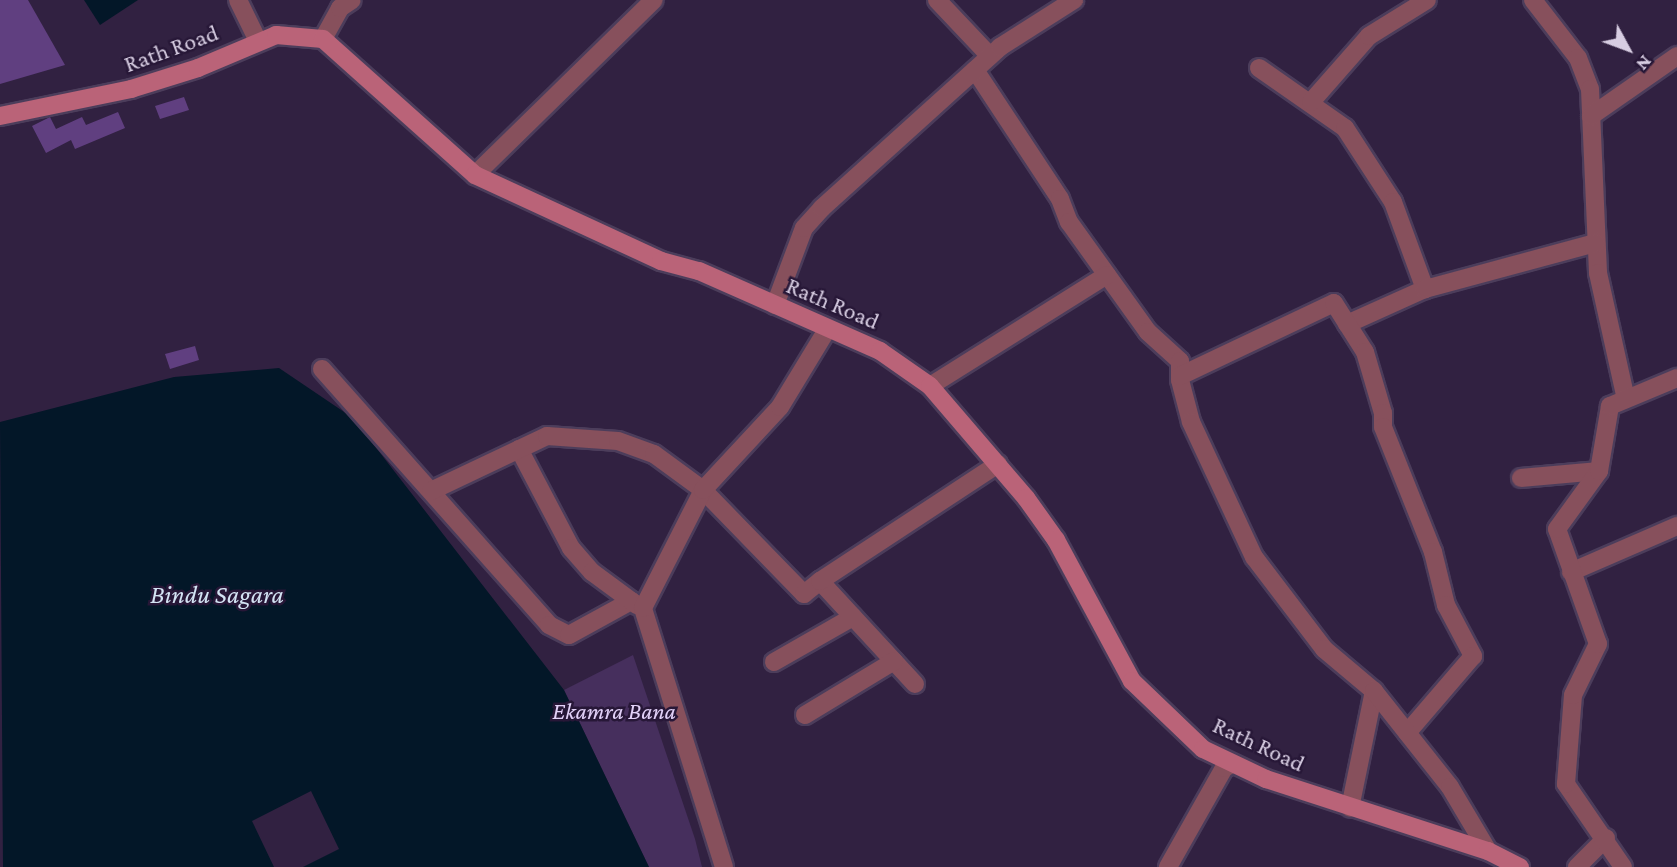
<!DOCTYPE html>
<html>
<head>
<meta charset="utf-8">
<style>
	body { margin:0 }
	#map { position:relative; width:1677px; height:867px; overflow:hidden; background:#312141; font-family:"Crimson Pro",serif }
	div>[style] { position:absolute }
	.green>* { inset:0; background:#462f5d }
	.water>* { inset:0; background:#031728 }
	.building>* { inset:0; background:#603f80 }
	.roads { filter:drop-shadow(2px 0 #4c3d5b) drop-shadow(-2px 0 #4c3d5b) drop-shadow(0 2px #4c3d5b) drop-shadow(0 -2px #4c3d5b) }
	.street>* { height:18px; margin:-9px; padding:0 9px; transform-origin:9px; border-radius:9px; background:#87505c }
	.secondary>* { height:18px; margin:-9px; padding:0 9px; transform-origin:9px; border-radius:9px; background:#ba6378 }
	span { translate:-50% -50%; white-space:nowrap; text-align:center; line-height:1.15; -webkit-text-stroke:5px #271737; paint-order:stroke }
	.street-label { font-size:24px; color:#d7cde2 }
	.park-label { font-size:24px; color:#e2d1f8; font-style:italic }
	.water-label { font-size:26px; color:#d3e3f3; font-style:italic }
	.north { position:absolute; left:1593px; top:14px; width:70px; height:70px; -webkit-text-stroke:5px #271737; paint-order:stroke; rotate:131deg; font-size:19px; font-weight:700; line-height:28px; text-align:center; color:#d7cde2 }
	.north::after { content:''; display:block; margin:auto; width:24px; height:32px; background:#d7cde2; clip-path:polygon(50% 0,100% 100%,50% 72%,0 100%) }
</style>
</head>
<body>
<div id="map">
	<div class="green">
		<div style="clip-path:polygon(633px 655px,695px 839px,702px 867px,649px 867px,564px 690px)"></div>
	</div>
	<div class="water">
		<div style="clip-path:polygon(84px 0,138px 0,100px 25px)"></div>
		<div style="clip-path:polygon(279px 368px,353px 418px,564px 690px,649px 867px,303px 867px,339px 849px,311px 791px,252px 821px,274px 867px,3px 867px,0 422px,174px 377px)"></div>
	</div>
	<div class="building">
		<div style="clip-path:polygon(0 0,28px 0,65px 65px,0 84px)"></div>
		<div style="clip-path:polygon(184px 97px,189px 110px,160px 119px,155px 106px)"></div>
		<div style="clip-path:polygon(118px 112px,125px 128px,75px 149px,71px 140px,46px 153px,32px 126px,50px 117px,56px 129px,82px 117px,86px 125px)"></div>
		<div style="clip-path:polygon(195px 346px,199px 360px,170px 369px,165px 354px)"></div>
	</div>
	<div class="roads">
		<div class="street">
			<div style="left:238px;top:0;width:46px;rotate:64deg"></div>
			<div style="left:937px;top:0;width:77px;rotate:46.6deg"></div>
			<div style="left:1533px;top:0;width:73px;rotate:52.2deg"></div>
			<div style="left:1578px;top:58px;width:33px;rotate:69deg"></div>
			<div style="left:1590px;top:89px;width:184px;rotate:87.5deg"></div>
			<div style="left:1598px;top:273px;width:129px;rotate:77.5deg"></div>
			<div style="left:323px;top:39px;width:35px;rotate:-61deg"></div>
			<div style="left:340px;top:8px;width:14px;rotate:-34deg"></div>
			<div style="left:1259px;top:68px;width:105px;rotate:34.9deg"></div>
			<div style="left:1345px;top:128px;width:88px;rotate:57deg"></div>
			<div style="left:1393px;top:202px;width:93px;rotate:69.8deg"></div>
			<div style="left:975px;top:70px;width:154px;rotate:56.6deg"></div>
			<div style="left:1060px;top:199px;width:25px;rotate:69deg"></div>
			<div style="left:1069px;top:222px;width:135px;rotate:54.3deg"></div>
			<div style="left:1148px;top:332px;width:43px;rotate:42.2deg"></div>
			<div style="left:1180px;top:361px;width:19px;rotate:90deg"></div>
			<div style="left:1180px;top:380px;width:43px;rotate:75.3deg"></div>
			<div style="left:1191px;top:422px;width:149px;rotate:65deg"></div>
			<div style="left:1254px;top:557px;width:116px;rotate:52.7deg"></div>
			<div style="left:1324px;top:649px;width:65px;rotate:40deg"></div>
			<div style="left:1374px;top:691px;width:119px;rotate:101.6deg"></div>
			<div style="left:1311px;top:102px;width:88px;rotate:-48.7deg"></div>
			<div style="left:1369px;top:36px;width:68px;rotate:-31.8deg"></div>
			<div style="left:1591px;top:116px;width:105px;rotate:-34.9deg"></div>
			<div style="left:475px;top:175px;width:250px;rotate:-44.4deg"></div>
			<div style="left:775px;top:305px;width:82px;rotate:-69.4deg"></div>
			<div style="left:804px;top:228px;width:27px;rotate:-48deg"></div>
			<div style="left:822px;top:208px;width:240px;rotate:-42.1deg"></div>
			<div style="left:1000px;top:47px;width:88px;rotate:-32.4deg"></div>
			<div style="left:1347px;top:324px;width:85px;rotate:-24.2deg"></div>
			<div style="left:1425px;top:289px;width:177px;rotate:-15.1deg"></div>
			<div style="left:322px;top:369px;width:342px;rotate:48.4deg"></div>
			<div style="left:549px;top:625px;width:22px;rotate:27deg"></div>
			<div style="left:569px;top:635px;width:71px;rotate:-28.7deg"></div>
			<div style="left:1180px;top:376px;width:170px;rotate:-25.4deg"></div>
			<div style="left:1334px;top:303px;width:58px;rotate:57.7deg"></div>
			<div style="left:1365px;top:352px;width:64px;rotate:73.6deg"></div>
			<div style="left:1383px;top:413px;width:14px;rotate:90deg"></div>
			<div style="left:1383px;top:427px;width:135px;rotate:68.2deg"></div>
			<div style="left:1433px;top:552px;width:55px;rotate:76.2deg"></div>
			<div style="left:1446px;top:605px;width:58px;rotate:62.1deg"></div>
			<div style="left:1473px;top:656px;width:101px;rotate:130.6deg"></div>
			<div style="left:930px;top:386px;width:209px;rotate:-32.1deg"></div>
			<div style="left:519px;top:449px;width:112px;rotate:62.3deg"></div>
			<div style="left:571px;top:548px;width:32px;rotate:49deg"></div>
			<div style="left:592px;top:572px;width:56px;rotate:36.3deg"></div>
			<div style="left:1521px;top:478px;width:78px;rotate:-5.1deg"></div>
			<div style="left:431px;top:491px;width:128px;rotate:-25.4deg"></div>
			<div style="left:547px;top:436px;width:71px;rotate:4deg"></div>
			<div style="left:618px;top:441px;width:38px;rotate:20deg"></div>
			<div style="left:654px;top:454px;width:61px;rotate:36.3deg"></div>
			<div style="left:703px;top:490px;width:145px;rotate:45.8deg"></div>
			<div style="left:804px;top:594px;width:21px;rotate:-39deg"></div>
			<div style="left:1571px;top:572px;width:116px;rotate:-23.5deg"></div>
			<div style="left:774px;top:662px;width:91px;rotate:-29.7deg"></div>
			<div style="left:915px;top:684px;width:140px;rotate:-132.7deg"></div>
			<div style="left:820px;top:581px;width:213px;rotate:-33.3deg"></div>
			<div style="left:1374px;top:691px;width:122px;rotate:51.6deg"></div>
			<div style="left:1450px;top:787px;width:74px;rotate:59.3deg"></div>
			<div style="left:805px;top:715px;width:104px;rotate:-31.2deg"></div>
			<div style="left:724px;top:867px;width:271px;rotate:-107.4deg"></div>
			<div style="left:643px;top:608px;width:132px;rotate:-63deg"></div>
			<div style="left:703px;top:490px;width:113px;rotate:-47.1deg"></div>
			<div style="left:780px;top:407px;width:92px;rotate:-58.7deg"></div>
			<div style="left:1168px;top:867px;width:114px;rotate:-60.5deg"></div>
			<div style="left:1224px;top:768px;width:9px;rotate:-27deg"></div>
			<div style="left:1577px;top:867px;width:41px;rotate:-45deg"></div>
			<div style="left:1623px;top:867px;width:101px;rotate:-124.5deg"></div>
			<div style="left:1566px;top:784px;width:89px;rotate:-85.5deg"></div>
			<div style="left:1573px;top:695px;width:57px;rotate:-63.9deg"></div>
			<div style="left:1598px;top:644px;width:122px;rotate:-109.6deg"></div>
			<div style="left:1557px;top:529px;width:72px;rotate:-54.1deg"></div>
			<div style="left:1599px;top:471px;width:66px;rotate:-80.4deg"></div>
			<div style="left:1610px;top:406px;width:73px;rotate:-22.7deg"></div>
		</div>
		<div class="secondary">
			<div style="left:0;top:116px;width:134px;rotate:-11.6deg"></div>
			<div style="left:131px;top:89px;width:70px;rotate:-17.4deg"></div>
			<div style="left:198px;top:68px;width:85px;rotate:-22.9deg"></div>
			<div style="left:276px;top:35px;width:47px;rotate:4.9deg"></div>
			<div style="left:323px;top:39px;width:204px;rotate:41.8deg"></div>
			<div style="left:475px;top:175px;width:205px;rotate:24.8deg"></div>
			<div style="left:661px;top:261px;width:39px;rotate:15deg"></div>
			<div style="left:699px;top:271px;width:198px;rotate:23.8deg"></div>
			<div style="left:880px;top:351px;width:61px;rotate:35deg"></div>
			<div style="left:930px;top:386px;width:148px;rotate:49.4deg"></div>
			<div style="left:1026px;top:498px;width:52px;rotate:54.5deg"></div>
			<div style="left:1056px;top:540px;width:160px;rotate:61.7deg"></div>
			<div style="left:1132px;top:681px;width:98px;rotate:43.8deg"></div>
			<div style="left:1203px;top:749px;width:70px;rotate:25.5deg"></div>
			<div style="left:1266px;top:779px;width:233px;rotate:18deg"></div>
			<div style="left:1488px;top:851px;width:36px;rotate:27deg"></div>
		</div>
	</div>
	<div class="street-label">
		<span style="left:171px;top:48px;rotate:-20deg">Rath Road</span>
		<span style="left:833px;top:303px;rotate:23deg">Rath Road</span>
		<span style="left:1259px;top:744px;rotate:25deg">Rath Road</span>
	</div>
	<div class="park-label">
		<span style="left:614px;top:711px">Ekamra Bana</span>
	</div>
	<div class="water-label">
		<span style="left:217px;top:595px">Bindu Sagara</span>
	</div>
	<div class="north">N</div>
</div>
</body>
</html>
